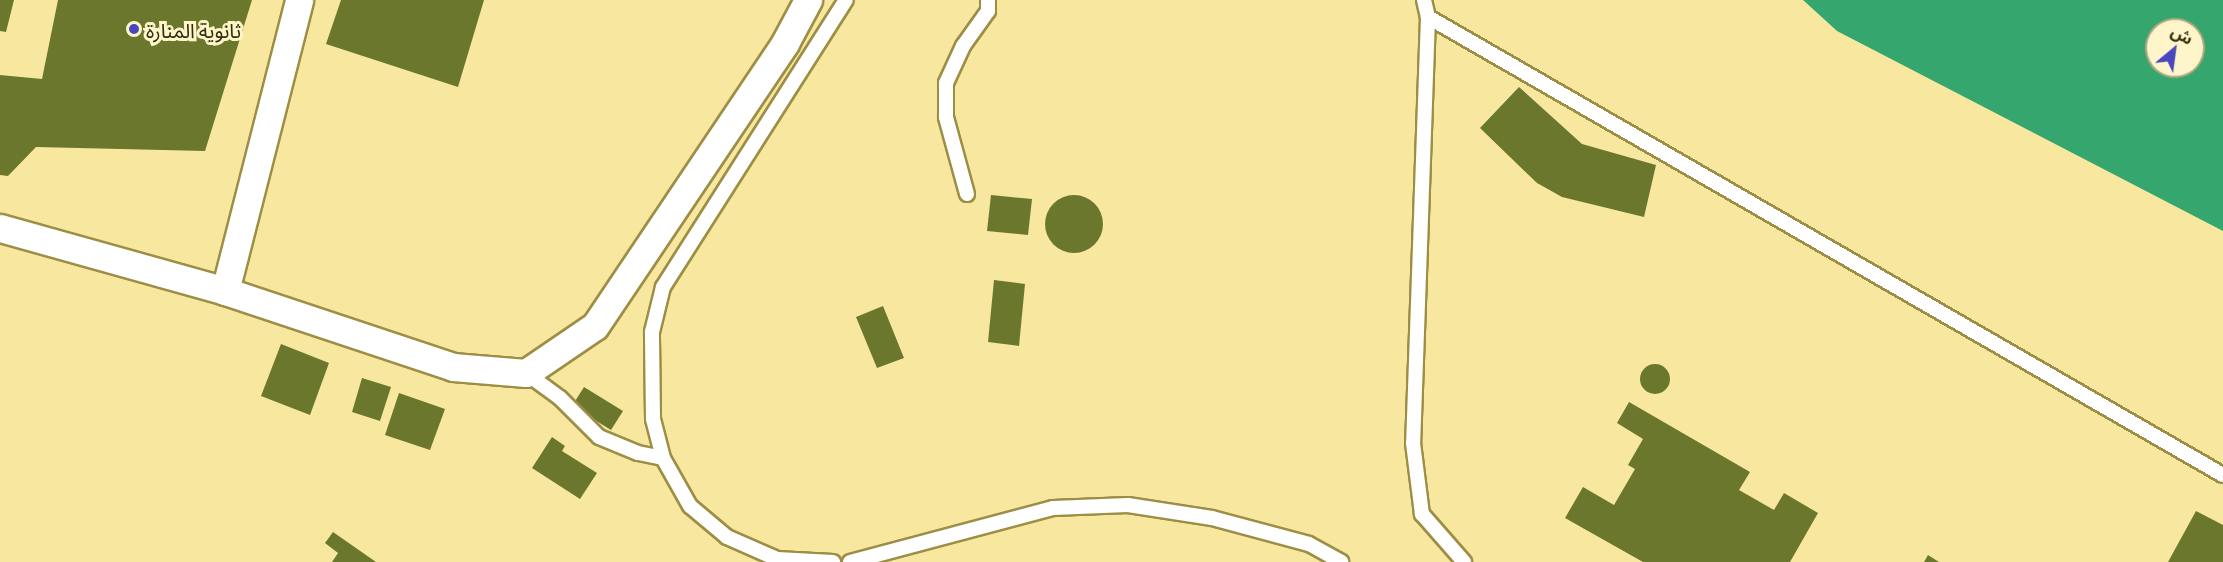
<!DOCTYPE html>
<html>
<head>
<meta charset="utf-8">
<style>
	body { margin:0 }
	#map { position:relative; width:2223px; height:562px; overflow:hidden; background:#f8e89f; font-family:Literata,"Noto Sans Arabic",serif }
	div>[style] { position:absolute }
	.water>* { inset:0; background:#34a66e }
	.building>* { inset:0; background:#6b772d }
	.round { border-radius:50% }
	.roads { filter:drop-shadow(2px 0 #9d8e46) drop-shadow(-2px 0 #9d8e46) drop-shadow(0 2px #9d8e46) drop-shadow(0 -2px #9d8e46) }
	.service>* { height:14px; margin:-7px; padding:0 7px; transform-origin:7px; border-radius:7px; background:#fff }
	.minor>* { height:27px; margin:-13.5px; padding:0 13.5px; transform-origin:13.5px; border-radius:13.5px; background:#fff }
	.dots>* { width:16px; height:16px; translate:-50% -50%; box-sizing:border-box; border:3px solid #fef6ca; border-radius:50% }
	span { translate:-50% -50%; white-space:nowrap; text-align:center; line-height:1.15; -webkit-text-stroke:6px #fef6ca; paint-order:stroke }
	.poi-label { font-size:20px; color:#332d0f }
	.left { translate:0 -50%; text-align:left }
	.north { position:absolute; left:2145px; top:18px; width:60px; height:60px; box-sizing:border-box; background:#fef6ca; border:2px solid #ada67f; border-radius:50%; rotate:29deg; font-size:16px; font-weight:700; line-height:24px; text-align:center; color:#332d0f }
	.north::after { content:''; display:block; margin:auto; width:21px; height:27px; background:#4947bd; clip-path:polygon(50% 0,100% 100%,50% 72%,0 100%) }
</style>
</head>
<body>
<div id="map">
	<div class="water">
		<div style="clip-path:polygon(evenodd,1803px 0,2223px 0,2223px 231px,1837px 31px,1803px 0,2157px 30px,2193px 30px,2193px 66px,2157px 66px,2157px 30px)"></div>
	</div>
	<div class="building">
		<div style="clip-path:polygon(0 0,14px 0,6px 32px,0 31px)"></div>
		<div style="clip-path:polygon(58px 0,252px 0,205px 151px,36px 147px,8px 176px,0 175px,0 75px,42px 79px)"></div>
		<div style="clip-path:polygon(341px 0,484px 0,458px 87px,326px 44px)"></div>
		<div style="clip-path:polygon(1519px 87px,1582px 144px,1656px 165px,1644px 217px,1562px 197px,1537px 183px,1480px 128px)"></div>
		<div class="round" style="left:1045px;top:195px;width:58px;height:58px"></div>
		<div style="clip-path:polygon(991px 195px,1032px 199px,1028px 235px,987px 231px)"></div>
		<div style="clip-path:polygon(994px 280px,1025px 284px,1019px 346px,988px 342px)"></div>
		<div style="clip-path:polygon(883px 306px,904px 358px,877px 368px,856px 317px)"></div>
		<div style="clip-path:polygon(281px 344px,329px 363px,310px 415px,261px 396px)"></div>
		<div class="round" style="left:1640px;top:364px;width:30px;height:30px"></div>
		<div style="clip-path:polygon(362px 378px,391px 387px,380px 421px,352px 412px)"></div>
		<div style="clip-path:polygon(584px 387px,623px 411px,611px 430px,572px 406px)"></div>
		<div style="clip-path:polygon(399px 393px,445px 409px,430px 450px,385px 435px)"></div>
		<div style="clip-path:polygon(1629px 402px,1750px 472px,1739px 490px,1774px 510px,1784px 493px,1818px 513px,1790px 562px,1643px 562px,1565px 518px,1583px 487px,1614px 505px,1635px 469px,1628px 465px,1643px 439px,1617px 423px)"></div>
		<div style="clip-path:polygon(552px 437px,565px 446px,562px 451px,597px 473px,580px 499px,532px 468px)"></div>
		<div style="clip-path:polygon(2196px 511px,2223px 525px,2223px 562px,2168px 562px)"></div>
		<div style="clip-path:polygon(333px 532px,376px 562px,332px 562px,338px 553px,325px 543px)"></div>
		<div style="clip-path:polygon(1928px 555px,1939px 562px,1924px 562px)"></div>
	</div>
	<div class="roads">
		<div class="service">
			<div style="left:1424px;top:0;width:17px;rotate:77deg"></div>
			<div style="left:1428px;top:17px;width:426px;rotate:92deg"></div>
			<div style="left:1413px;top:443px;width:72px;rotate:82.8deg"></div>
			<div style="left:1422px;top:514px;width:64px;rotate:48.8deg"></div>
			<div style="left:1428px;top:17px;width:917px;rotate:29.95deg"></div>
			<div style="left:967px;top:194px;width:80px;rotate:-105.3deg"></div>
			<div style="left:946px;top:117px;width:34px;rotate:-90deg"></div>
			<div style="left:946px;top:83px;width:41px;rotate:-65.3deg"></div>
			<div style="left:963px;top:46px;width:43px;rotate:-54.5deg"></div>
			<div style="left:988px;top:11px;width:11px;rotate:-90deg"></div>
			<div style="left:526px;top:373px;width:42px;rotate:36.3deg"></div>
			<div style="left:560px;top:398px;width:55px;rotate:45deg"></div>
			<div style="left:599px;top:437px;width:42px;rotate:22.3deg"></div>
			<div style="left:638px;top:453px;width:25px;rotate:11deg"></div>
			<div style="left:833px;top:562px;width:56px;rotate:-176.9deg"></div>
			<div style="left:777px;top:559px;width:55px;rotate:-156.3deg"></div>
			<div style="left:727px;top:537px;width:48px;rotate:-140deg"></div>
			<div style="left:690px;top:506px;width:55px;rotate:-119.4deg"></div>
			<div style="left:663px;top:458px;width:40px;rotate:-104.4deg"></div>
			<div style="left:653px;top:419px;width:87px;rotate:-90.7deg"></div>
			<div style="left:652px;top:332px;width:46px;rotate:-76.3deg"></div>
			<div style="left:663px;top:287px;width:340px;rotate:-57.5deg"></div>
			<div style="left:850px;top:562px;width:210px;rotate:-14.9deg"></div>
			<div style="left:1053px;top:508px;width:75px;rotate:-2.3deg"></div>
			<div style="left:1128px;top:505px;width:85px;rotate:8.8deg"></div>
			<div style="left:1212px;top:518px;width:100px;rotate:15deg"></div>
			<div style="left:1309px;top:544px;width:37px;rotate:29deg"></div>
		</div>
		<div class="minor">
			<div style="left:0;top:228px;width:234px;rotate:15.6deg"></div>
			<div style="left:225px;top:291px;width:240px;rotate:18.4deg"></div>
			<div style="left:453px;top:367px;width:73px;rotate:4.7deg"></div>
			<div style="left:526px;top:373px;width:83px;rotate:-34.3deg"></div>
			<div style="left:595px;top:326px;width:341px;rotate:-56.1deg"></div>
			<div style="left:785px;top:43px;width:49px;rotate:-61.9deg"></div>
			<div style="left:225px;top:291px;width:300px;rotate:-75.7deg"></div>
		</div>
	</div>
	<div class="dots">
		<div style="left:134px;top:29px;background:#4947bd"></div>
	</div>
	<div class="poi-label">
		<span class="left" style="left:146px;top:29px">ثانوية المنارة</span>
	</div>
	<div class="north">ش</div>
</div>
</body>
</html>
